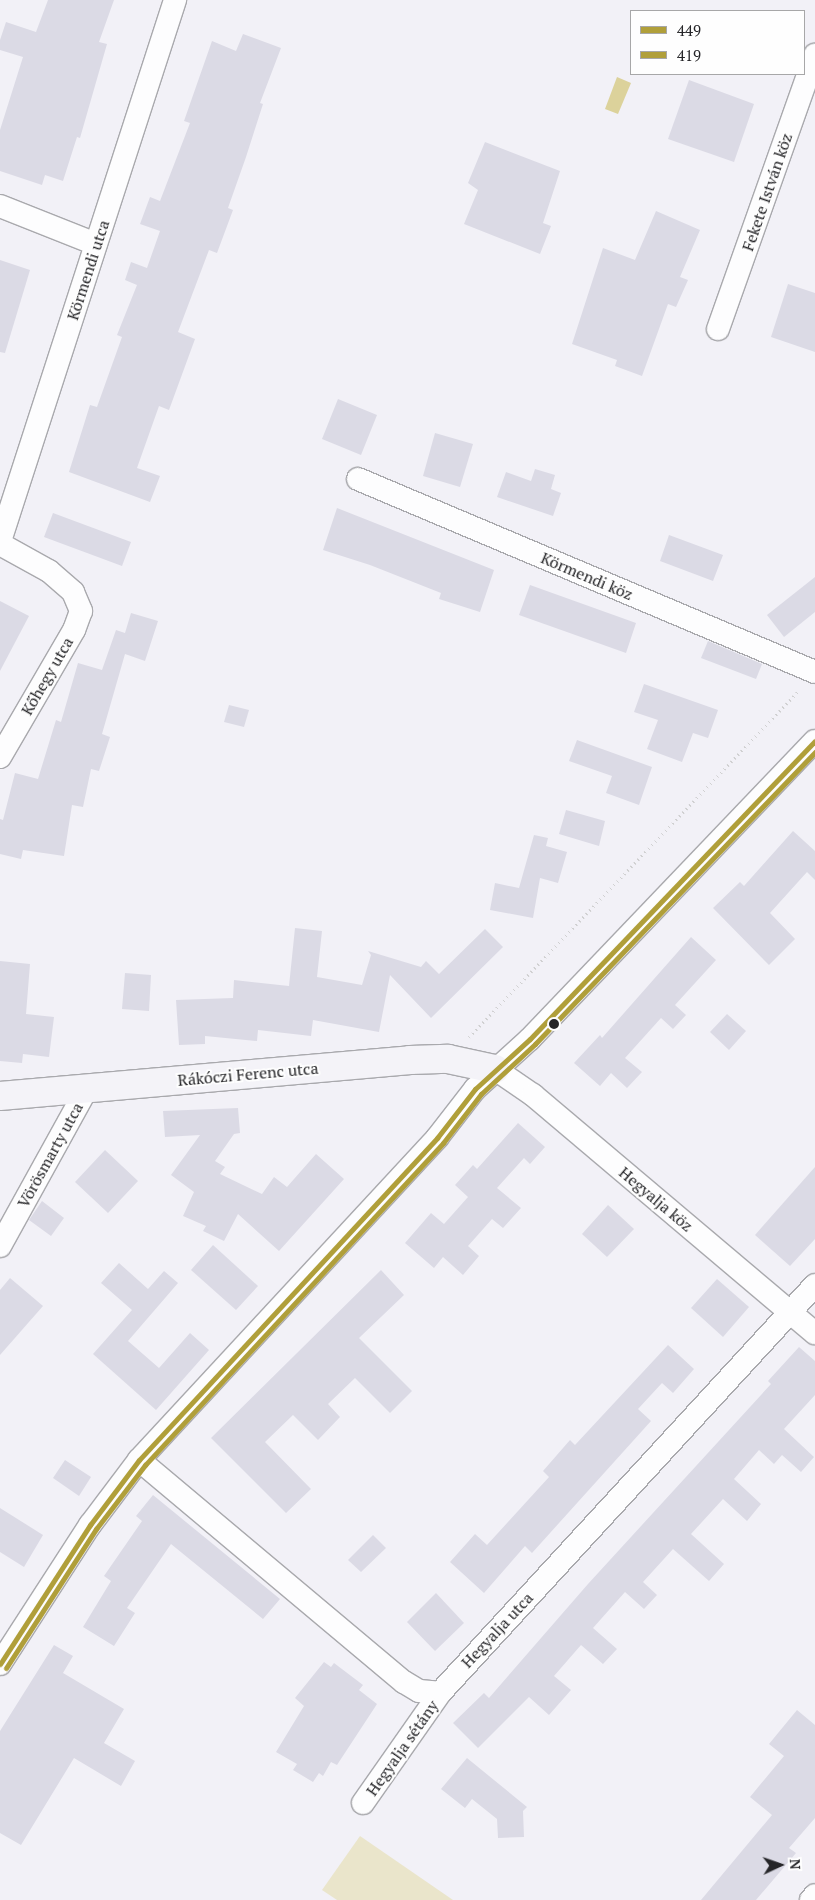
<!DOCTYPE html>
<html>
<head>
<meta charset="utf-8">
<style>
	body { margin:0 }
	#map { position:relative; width:815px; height:1900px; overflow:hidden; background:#f2f1f7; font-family:"PT Serif",serif }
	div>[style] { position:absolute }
	.green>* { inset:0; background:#eae5cb }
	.water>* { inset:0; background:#dcd29b }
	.building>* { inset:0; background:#dbdae5 }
	.path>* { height:3px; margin-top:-1.5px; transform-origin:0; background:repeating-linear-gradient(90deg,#d0d0d1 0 1px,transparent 0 5px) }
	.roads { filter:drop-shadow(1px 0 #a9a9ad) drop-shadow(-1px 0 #a9a9ad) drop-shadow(0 1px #a9a9ad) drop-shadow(0 -1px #a9a9ad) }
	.street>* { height:22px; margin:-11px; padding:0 11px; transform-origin:11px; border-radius:11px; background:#fdfdfe }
	.secondary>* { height:28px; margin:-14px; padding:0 14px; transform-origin:14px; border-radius:14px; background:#f4f3f8 }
	.bus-1>* { height:5px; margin:-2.5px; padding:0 2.5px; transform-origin:2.5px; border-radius:2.5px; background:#b09f3a }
	.bus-2>* { height:5px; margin:-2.5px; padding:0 2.5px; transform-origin:2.5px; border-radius:2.5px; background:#b09f3a }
	.dots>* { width:14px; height:14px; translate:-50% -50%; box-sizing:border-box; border:2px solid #fefefe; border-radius:50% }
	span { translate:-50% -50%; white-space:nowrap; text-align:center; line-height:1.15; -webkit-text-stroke:4px #fefefe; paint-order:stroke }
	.street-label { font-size:16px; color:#252528 }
	.legend { position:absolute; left:630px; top:10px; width:175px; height:65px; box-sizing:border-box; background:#fefefe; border:1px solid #a7a7a8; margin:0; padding:6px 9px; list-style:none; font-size:15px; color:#252528 }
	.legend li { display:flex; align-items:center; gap:10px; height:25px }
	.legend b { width:25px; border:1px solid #a7a7a8 }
	.north { position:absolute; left:755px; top:1840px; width:50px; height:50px; -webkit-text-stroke:4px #fefefe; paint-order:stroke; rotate:87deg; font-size:14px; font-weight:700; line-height:20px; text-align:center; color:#252528 }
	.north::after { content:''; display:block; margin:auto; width:18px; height:22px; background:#252528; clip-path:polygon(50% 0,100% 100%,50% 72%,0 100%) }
</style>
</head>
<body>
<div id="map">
	<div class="green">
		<div style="clip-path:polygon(360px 1836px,453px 1900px,337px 1900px,322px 1890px)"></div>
	</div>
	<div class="water">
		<div style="clip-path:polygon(617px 77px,631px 83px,618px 114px,605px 109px)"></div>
	</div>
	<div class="building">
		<div style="clip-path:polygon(48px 0,114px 0,99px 42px,107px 44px,80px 138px,77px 137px,63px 181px,45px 175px,42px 185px,0 171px,0 130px,23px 57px,0 50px,0 40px,6px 22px,36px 32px)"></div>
		<div style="clip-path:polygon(243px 34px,281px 48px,260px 103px,263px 104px,246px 157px,228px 208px,233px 210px,217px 253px,209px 250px,178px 332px,195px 339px,169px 410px,159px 406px,137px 468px,160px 476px,150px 502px,69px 472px,90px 405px,97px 407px,122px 337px,117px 335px,137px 285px,125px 280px,131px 262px,147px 268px,160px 231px,140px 224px,150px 197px,160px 201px,190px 123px,184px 121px,212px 41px,236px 51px)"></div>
		<div style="clip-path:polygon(689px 80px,754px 104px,734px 162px,668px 139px)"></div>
		<div style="clip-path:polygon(485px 142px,560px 171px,543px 223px,551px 226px,540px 254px,464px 224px,478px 190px,468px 183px)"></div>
		<div style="clip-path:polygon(656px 211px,700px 230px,680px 277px,688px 280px,676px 307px,668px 304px,642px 376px,615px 366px,617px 360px,572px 344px,603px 248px,635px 260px)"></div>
		<div style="clip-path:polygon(0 260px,30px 270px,5px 353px,0 352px)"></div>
		<div style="clip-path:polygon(788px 284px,815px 293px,815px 352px,771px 337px)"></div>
		<div style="clip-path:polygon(338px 399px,377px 415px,361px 455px,322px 439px)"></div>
		<div style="clip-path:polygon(435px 433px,473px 444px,460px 487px,423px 476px)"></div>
		<div style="clip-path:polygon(535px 469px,555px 475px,551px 489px,561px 493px,553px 516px,497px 497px,506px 472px,531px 481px)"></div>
		<div style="clip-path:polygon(337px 508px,494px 570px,480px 612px,439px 599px,441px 593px,370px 565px,323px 550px)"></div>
		<div style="clip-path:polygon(53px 513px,131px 542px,122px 566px,44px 537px)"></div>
		<div style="clip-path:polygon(669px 535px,723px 555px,713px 581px,660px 561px)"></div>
		<div style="clip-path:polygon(815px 577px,815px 612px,784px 637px,767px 615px)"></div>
		<div style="clip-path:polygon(530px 585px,636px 623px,626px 653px,519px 615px)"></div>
		<div style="clip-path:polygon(0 601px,29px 616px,0 671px)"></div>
		<div style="clip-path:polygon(131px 613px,158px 621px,145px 661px,125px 654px,102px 734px,110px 737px,99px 771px,91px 769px,83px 807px,72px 805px,64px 856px,23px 850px,21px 859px,0 854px,0 819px,3px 820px,15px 773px,38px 779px,56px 720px,61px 722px,78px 663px,102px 670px,116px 630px,125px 633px)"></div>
		<div style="clip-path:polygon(708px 641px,762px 664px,756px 679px,701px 658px)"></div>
		<div style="clip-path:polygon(644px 684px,718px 710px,708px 738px,693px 733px,682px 762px,647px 749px,658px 720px,634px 712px)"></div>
		<div style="clip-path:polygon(229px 705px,249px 710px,244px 727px,224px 722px)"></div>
		<div style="clip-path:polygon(577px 740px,652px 767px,639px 805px,606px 793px,612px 776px,569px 761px)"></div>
		<div style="clip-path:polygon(566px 810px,605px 821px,599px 846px,559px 834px)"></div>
		<div style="clip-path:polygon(793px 831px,815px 851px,815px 880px,807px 872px,770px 913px,795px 939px,769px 965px,713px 908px,740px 882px,744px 886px)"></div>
		<div style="clip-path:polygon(534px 835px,548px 838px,546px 846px,567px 852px,558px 883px,540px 878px,533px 918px,490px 910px,495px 883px,519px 888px)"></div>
		<div style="clip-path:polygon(295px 928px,322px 931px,317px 977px,362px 985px,371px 955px,368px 951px,421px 967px,426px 961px,439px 974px,485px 929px,503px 947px,431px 1018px,390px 975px,379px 1032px,313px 1020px,311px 1036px,258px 1030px,257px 1041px,205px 1036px,205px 1044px,179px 1045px,176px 1000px,233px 998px,234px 980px,289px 986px)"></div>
		<div style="clip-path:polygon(691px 937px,716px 960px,675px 1005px,686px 1015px,673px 1029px,661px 1018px,625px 1058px,642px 1072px,627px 1088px,611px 1073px,600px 1086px,574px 1063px,600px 1035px,602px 1038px)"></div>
		<div style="clip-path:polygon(0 961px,30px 964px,26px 1014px,54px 1017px,49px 1057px,23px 1054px,22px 1063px,0 1061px)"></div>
		<div style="clip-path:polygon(125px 973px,151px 975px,149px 1011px,122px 1009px)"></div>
		<div style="clip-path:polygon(727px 1014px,746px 1031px,729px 1050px,710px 1032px)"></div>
		<div style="clip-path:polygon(238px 1108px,240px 1133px,234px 1134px,215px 1161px,225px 1167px,220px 1174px,262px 1194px,274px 1177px,287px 1187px,316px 1154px,344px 1179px,279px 1251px,238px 1214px,224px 1241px,203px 1231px,206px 1226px,183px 1216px,194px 1192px,171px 1175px,200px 1135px,165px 1137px,163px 1111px)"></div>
		<div style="clip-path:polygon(518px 1123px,545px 1147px,530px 1164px,524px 1158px,497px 1188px,521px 1208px,503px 1228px,492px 1219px,468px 1246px,479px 1256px,463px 1275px,443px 1257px,434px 1268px,405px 1243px,431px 1213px,444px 1224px,468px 1197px,455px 1185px,473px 1165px,477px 1169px)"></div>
		<div style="clip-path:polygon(105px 1150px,138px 1181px,108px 1213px,75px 1182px)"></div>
		<div style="clip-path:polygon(815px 1167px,815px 1239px,790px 1266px,755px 1235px)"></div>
		<div style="clip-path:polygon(42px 1201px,64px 1218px,51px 1236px,29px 1220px)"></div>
		<div style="clip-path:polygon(608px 1205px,634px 1229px,607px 1257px,582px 1234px)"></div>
		<div style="clip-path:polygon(213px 1245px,258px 1286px,236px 1310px,191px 1270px)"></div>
		<div style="clip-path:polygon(119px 1263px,148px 1289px,164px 1271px,178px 1283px,128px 1341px,159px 1368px,190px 1333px,209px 1350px,156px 1410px,93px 1354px,132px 1310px,101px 1283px)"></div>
		<div style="clip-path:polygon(381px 1270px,404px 1295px,359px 1338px,412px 1391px,390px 1413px,355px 1378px,328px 1404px,340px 1417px,318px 1440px,293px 1415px,265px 1442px,311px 1489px,286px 1513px,211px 1438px)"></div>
		<div style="clip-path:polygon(10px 1278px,43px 1306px,0 1355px,0 1290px)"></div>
		<div style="clip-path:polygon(717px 1279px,749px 1307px,723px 1337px,691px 1308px)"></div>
		<div style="clip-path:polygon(668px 1345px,694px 1369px,673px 1393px,662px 1383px,638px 1409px,651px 1421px,532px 1553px,525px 1546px,484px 1593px,450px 1562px,475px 1534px,487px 1545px,549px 1477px,543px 1471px,570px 1440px,575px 1445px)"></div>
		<div style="clip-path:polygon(799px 1347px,815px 1361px,815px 1395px,784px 1429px,814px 1457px,801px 1472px,782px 1455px,774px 1464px,759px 1450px,734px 1479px,761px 1504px,747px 1521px,723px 1499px,691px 1534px,724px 1564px,709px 1581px,673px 1549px,643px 1582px,657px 1595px,644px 1609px,625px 1592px,593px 1628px,617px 1649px,603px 1664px,581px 1645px,554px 1676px,571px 1690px,549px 1715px,529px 1697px,478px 1748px,453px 1723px,484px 1693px,489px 1698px,588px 1584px,771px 1384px,768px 1381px)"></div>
		<div style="clip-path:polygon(65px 1460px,91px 1477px,79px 1496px,53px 1478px)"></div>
		<div style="clip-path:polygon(153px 1495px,280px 1599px,263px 1619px,171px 1544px,127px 1608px,135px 1613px,114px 1646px,83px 1627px,111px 1581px,104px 1576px,142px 1521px,136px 1516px)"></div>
		<div style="clip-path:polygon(0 1508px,43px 1535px,24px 1567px,0 1552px)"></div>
		<div style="clip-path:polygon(373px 1535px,386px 1548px,361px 1572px,348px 1560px)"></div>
		<div style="clip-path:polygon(436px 1593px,464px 1623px,435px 1651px,407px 1622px)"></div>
		<div style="clip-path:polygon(54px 1645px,73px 1656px,63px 1673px,124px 1709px,104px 1743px,135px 1761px,121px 1786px,74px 1758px,21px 1845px,0 1833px,0 1731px)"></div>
		<div style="clip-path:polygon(324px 1662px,331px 1667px,334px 1663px,363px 1685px,359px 1690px,377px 1704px,337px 1765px,331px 1762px,323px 1776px,319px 1773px,313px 1782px,293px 1770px,297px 1764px,276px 1752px,304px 1706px,295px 1698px)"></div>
		<div style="clip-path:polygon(797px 1710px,815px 1725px,815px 1818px,789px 1848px,796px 1853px,756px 1900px,701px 1900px,772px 1815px,750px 1797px,784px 1756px,769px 1744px)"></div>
		<div style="clip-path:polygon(467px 1758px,527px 1807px,523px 1811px,524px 1837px,498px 1838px,497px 1819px,472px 1799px,465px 1808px,441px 1789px)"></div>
	</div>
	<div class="path">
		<div style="left:469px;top:1037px;width:479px;rotate:-46.4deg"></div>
	</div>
	<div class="roads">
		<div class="street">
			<div style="left:0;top:206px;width:103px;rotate:21.6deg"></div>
			<div style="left:718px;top:329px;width:291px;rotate:-70.5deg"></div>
			<div style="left:358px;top:479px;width:496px;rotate:22.9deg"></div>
			<div style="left:0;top:541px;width:569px;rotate:-72.07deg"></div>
			<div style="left:0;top:544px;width:56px;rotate:28.9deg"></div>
			<div style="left:49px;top:571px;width:32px;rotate:41deg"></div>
			<div style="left:73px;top:592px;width:21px;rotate:67deg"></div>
			<div style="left:81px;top:611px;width:20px;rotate:110deg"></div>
			<div style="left:74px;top:630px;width:147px;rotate:120.2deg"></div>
			<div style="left:495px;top:1069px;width:46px;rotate:34.4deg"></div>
			<div style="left:533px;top:1095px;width:369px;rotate:40.2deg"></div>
			<div style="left:0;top:1246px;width:178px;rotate:-61.1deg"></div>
			<div style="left:139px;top:1460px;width:346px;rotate:40deg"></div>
			<div style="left:404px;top:1682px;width:17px;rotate:31deg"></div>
			<div style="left:419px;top:1691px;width:21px;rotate:5deg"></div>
			<div style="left:440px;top:1693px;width:554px;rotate:-47.41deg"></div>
			<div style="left:0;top:1664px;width:166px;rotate:-57.1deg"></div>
			<div style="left:90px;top:1525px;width:81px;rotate:-53deg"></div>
			<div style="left:139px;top:1460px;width:439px;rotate:-47.2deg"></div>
			<div style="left:437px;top:1138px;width:62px;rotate:-52.2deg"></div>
			<div style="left:475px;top:1089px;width:74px;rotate:-42.3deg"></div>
			<div style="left:530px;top:1039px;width:412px;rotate:-46.3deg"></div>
			<div style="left:363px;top:1803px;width:134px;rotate:-55deg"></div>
			<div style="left:811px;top:1900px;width:6px;rotate:-51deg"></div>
		</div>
		<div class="secondary">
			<div style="left:0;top:1096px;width:412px;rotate:-5deg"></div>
			<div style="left:410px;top:1060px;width:38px;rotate:-2deg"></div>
			<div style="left:448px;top:1059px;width:48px;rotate:12deg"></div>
		</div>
	</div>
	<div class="bus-1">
		<div style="left:0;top:1664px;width:166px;rotate:-57.1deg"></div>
		<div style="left:90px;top:1525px;width:81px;rotate:-53deg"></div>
		<div style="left:139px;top:1460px;width:439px;rotate:-47.2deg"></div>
		<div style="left:437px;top:1138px;width:62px;rotate:-52.2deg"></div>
		<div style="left:475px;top:1089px;width:74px;rotate:-42.3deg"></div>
		<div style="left:530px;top:1039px;width:412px;rotate:-46.3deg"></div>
	</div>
	<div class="bus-2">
		<div style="left:6px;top:1668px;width:166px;rotate:-57.1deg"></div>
		<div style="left:96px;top:1529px;width:81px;rotate:-52.6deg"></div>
		<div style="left:145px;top:1465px;width:439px;rotate:-47.2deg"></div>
		<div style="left:443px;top:1143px;width:62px;rotate:-52.2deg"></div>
		<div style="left:481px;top:1094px;width:74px;rotate:-42.8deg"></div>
		<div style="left:535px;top:1044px;width:405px;rotate:-46.2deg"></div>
	</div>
	<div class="dots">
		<div style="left:554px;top:1024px;background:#252528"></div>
	</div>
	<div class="street-label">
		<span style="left:767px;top:192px;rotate:-71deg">Fekete István köz</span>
		<span style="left:88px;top:270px;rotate:-72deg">Körmendi utca</span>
		<span style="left:587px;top:576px;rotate:23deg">Körmendi köz</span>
		<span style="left:47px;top:676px;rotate:-60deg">Kőhegy utca</span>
		<span style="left:248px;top:1074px;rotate:-5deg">Rákóczi Ferenc utca</span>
		<span style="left:50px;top:1155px;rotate:-61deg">Vörösmarty utca</span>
		<span style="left:656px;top:1199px;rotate:40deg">Hegyalja köz</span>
		<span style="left:497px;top:1630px;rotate:-47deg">Hegyalja utca</span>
		<span style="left:402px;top:1748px;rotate:-55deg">Hegyalja sétány</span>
	</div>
	<ul class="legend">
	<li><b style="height:6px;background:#b09f3a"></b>449</li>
	<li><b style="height:6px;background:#b09f3a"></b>419</li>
	</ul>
	<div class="north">N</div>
</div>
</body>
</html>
